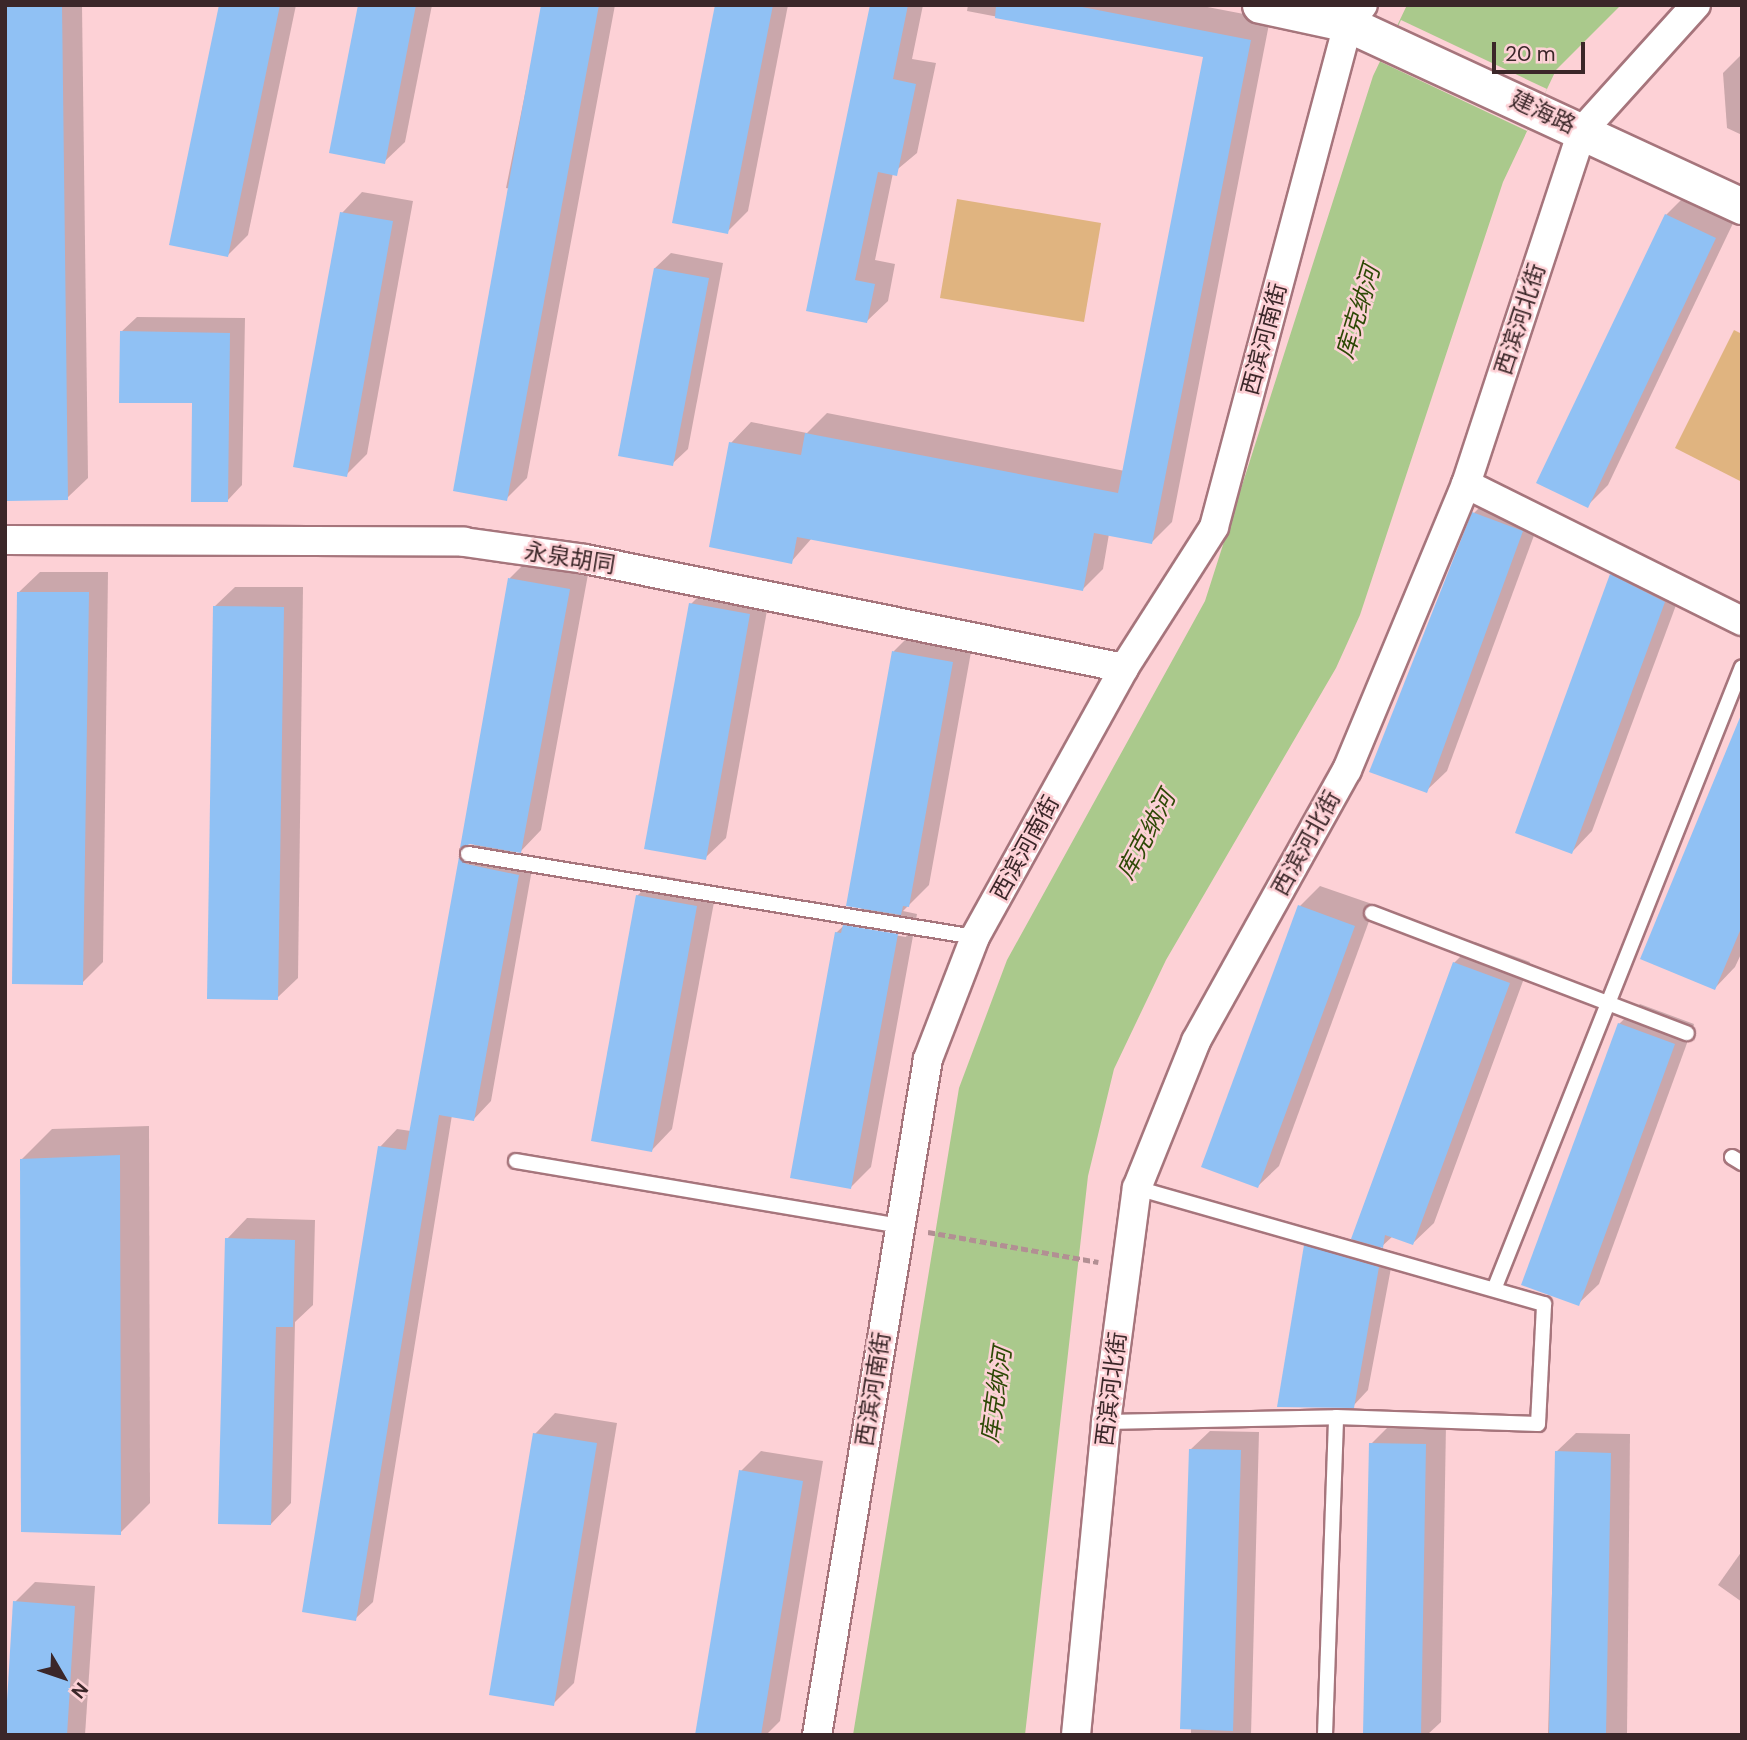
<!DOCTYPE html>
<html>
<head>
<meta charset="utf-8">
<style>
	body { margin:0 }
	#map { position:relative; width:1747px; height:1740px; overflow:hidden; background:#fdd1d6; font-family:"DM Sans","Noto Sans SC",sans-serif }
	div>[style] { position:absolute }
	.green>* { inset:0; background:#e0b480 }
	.water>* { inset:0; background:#aac98c }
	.pier>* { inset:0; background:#fdd1d6 }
	.shadow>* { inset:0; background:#0003 }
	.building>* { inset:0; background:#90c1f4 }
	.path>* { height:4.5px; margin-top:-2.25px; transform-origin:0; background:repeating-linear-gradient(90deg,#b28f93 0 7px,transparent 0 10.5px) }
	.roads { filter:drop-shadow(2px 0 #a6757c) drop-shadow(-2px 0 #a6757c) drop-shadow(0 2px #a6757c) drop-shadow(0 -2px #a6757c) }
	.service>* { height:14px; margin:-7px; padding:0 7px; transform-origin:7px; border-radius:7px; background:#fff }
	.minor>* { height:28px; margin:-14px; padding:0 14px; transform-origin:14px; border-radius:14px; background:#fff }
	.tertiary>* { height:35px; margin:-17.5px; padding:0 17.5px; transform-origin:17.5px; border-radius:17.5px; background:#fff }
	span { translate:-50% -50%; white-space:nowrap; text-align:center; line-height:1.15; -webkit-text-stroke:5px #fdd1d6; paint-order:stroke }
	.street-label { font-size:23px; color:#3b2729 }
	.water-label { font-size:24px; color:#2e4906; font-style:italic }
	.frame { position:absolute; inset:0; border:7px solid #3b2729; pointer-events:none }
	.north { position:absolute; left:28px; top:1642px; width:70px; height:70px; -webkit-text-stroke:5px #fdd1d6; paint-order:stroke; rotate:129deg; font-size:19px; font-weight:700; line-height:28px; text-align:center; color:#3b2729 }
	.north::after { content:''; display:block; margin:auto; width:24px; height:32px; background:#3b2729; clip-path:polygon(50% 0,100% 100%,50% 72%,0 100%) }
	.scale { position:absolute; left:1492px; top:42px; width:93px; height:32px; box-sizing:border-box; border:4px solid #3b2729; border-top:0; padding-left:9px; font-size:21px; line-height:24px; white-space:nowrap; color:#3b2729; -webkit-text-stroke:5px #fdd1d6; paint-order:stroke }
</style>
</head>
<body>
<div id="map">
	<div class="green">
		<div style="clip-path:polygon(957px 199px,1101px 223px,1084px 322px,940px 298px)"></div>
		<div style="clip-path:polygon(1734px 330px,1742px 334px,1742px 482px,1675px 448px)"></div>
	</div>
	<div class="water">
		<div style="clip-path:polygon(1407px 5px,1621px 5px,1556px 70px,1547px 89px,1503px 182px,1360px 615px,1336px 668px,1166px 960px,1114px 1069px,1088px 1176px,1025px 1735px,853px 1735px,959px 1088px,1007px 960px,1205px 601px,1373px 76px)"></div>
	</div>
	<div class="pier">
		<div style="clip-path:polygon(1401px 20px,1547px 89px,1527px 131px,1381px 62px)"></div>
	</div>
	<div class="shadow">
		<div style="clip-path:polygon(5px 5px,82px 5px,88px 478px,67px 498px,8px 499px)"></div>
		<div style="clip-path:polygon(220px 5px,296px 5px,248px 235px,228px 255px)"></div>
		<div style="clip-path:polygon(360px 5px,432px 5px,405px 142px,384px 162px)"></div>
		<div style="clip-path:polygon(543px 5px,615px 5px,527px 478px,506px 499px,511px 189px,506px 188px)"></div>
		<div style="clip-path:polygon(717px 5px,788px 5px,748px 211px,727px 232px)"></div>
		<div style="clip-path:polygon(872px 5px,923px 5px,912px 59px,936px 63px,917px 153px,893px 173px,875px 260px,895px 264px,888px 301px,867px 321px,808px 309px)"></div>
		<div style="clip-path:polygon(968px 5px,1197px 5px,1270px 19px,1172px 522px,1152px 542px,1109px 534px,1103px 569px,1082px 590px,812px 538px,791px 562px,731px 443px,751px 422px,807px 433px,827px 413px,1125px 471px,1205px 56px,967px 11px)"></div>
		<div style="clip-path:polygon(1742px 54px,1742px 135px,1727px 128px,1723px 73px)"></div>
		<div style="clip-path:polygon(362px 192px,413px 201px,367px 454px,346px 475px,342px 213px)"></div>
		<div style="clip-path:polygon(1687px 194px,1736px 217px,1608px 485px,1587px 506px,1666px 215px)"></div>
		<div style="clip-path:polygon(671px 253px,723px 263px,688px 449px,672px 464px,655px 268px)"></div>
		<div style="clip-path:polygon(137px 317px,245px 318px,242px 485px,227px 501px,194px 402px,121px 332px)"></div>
		<div style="clip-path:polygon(1494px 493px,1543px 511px,1447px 771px,1426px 791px,1474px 513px)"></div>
		<div style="clip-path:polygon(1632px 555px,1685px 581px,1592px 831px,1572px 852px,1612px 575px)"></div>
		<div style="clip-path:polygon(530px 558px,589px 569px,541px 830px,521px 851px,510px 852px,534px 858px,491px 1101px,474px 1119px,452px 1115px,373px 1602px,355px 1619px,380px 1147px,397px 1129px,411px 1131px,460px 858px,475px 844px,510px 578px)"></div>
		<div style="clip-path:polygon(40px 572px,108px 572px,103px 962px,82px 983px,19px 592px)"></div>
		<div style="clip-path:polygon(712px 583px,770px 594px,726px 838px,705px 858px,691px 604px)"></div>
		<div style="clip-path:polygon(235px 587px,303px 587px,298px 978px,277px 998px,214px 607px)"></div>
		<div style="clip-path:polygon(evenodd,914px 631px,973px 641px,929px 885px,903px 911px,917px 914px,871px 1167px,851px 1187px,836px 933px,863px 907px,894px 651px,914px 631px,852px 925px,907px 934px,906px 937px,852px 928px,852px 925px)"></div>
		<div style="clip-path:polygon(1742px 719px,1742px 952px,1735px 967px,1715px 988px,1642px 958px)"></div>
		<div style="clip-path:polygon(658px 875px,717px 886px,672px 1129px,652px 1150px,637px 896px)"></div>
		<div style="clip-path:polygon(1320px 886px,1375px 905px,1279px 1166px,1258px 1186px,1300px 906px)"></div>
		<div style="clip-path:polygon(1475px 942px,1530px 962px,1434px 1223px,1413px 1243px,1393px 1236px,1380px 1248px,1394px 1252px,1368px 1390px,1353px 1406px,1305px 1246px,1321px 1231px,1352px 1240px,1454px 963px)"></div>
		<div style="clip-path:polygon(1640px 1004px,1694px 1024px,1599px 1284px,1578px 1304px,1619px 1024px)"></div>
		<div style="clip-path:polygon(149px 1126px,150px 1503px,120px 1533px,22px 1159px,52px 1129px)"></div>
		<div style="clip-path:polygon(247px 1218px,315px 1220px,313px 1305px,295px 1322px,291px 1503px,271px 1524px,227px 1239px)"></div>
		<div style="clip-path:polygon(555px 1413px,617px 1423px,574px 1683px,553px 1704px,535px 1434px)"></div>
		<div style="clip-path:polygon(1392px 1423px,1446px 1424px,1441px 1722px,1427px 1735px,1365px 1735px,1371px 1444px)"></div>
		<div style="clip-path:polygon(1210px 1431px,1259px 1432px,1251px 1735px,1191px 1735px,1190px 1450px)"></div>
		<div style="clip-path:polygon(1576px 1433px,1630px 1434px,1627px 1735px,1548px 1735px,1556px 1452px)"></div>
		<div style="clip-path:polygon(761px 1451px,823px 1461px,780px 1721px,766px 1735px,717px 1735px,741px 1471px)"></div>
		<div style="clip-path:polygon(1742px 1551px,1742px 1602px,1718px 1585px)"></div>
		<div style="clip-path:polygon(35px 1582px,95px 1586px,85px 1735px,6px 1735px,15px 1602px)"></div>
	</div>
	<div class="building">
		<div style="clip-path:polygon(5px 5px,62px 5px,68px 500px,7px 501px)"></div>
		<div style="clip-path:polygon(219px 5px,280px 5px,228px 257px,169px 245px)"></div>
		<div style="clip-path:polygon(358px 5px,416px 5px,385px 164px,329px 153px)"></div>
		<div style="clip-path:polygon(541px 5px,599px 5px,507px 501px,453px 491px)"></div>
		<div style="clip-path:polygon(715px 5px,773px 5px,728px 234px,672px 223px)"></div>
		<div style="clip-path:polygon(870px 5px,908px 5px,893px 79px,916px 84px,897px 176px,878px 172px,855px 280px,875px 284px,867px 323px,806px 311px)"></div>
		<div style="clip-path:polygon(996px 5px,1072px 5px,1251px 40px,1152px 544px,1094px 533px,1083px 591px,797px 537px,792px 564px,709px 547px,729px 442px,801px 455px,805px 433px,1118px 493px,1203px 57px,995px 18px)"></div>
		<div style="clip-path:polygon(340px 212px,393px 221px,347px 477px,293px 467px)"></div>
		<div style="clip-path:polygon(1665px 214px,1716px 238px,1588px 508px,1536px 483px)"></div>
		<div style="clip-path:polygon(654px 268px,709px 278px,673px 466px,618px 456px)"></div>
		<div style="clip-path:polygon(120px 331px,230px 333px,228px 502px,191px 502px,192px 403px,119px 403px)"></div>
		<div style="clip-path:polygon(1472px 512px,1523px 531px,1427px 793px,1369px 772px)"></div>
		<div style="clip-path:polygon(1610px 574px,1665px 602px,1572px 854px,1515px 833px)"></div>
		<div style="clip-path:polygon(508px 578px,570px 589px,521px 853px,470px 844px,460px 848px)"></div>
		<div style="clip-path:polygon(17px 592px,89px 592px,83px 985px,12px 984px)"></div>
		<div style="clip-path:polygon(689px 603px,750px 614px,706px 860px,644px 849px)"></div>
		<div style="clip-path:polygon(213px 606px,284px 607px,278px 1000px,207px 999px)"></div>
		<div style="clip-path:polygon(892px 651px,953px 662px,909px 907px,903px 906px,901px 915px,846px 906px)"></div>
		<div style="clip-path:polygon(1741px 715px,1742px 926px,1715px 990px,1640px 959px)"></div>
		<div style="clip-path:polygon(459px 857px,466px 864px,519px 875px,474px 1121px,439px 1115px,356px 1621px,302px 1612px,378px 1146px,406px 1150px)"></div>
		<div style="clip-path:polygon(636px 895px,697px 906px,652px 1152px,591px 1141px)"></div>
		<div style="clip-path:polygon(1298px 905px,1355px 926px,1258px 1188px,1201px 1167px)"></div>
		<div style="clip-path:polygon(843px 925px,898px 934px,851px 1189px,790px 1178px,835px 932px,841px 933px)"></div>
		<div style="clip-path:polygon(1453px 962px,1510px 983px,1413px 1245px,1385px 1235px,1383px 1248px,1351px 1239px)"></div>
		<div style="clip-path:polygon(1618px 1023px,1675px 1044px,1579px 1306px,1521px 1285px)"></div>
		<div style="clip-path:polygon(120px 1155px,121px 1535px,21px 1532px,20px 1159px)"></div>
		<div style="clip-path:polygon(225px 1238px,295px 1240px,293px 1327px,276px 1327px,271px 1525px,218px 1524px)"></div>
		<div style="clip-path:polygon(1304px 1245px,1379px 1267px,1354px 1408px,1277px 1407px)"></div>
		<div style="clip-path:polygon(533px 1433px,597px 1443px,554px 1706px,489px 1695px)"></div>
		<div style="clip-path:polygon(1369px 1443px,1426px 1444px,1421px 1735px,1363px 1735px)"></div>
		<div style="clip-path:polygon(1189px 1449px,1241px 1450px,1233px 1731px,1180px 1729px)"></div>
		<div style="clip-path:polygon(1555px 1451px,1611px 1453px,1606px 1735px,1549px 1735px)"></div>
		<div style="clip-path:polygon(739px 1470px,803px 1481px,761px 1735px,695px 1735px)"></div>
		<div style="clip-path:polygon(13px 1601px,75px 1606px,67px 1735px,5px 1735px)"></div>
	</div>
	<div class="path">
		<div style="left:928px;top:1232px;width:173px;rotate:10deg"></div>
	</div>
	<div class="roads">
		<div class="service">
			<div style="left:468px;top:854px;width:514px;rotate:9.3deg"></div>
			<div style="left:1372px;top:913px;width:337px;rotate:20.9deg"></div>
			<div style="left:1732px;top:1157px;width:12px;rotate:31deg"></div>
			<div style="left:516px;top:1161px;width:388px;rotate:9.6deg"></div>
			<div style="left:1495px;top:1287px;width:667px;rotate:-68.28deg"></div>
			<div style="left:1106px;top:1422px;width:230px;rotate:-1.2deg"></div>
			<div style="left:1336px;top:1417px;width:202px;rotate:2deg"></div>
			<div style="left:1538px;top:1424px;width:120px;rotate:-87.1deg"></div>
			<div style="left:1544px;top:1304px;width:423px;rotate:-164.1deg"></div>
			<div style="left:1325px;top:1735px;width:318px;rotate:-88deg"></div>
		</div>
		<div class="minor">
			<div style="left:1466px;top:484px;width:308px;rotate:26.4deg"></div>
			<div style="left:5px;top:540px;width:459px;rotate:0.2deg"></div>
			<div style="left:464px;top:542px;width:122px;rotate:8deg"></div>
			<div style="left:585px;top:559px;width:550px;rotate:11.43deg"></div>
			<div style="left:817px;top:1735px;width:685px;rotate:-80.68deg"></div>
			<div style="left:928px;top:1059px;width:131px;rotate:-68.9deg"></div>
			<div style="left:975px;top:937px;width:308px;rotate:-61deg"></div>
			<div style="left:1124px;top:668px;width:167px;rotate:-57.4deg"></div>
			<div style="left:1214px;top:527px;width:521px;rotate:-75.08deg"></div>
			<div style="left:1348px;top:24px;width:24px;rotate:-52deg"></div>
			<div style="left:1076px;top:1735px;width:314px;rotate:-84.5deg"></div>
			<div style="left:1106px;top:1422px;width:236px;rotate:-82.5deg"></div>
			<div style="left:1137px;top:1188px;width:158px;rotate:-68.1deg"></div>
			<div style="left:1196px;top:1041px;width:310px;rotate:-60.9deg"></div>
			<div style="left:1347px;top:770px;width:310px;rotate:-67.4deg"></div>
			<div style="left:1466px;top:484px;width:372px;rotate:-71.8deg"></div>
			<div style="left:1582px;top:131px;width:170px;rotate:-47.9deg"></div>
		</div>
		<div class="tertiary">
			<div style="left:1260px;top:5px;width:90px;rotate:12.2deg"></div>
			<div style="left:1348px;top:24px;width:434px;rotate:24.8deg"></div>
		</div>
	</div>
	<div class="street-label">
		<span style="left:1543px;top:112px;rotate:25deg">建海路</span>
		<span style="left:1520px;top:319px;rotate:-72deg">西滨河北街</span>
		<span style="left:1264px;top:339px;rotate:-75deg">西滨河南街</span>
		<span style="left:570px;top:558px;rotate:9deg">永泉胡同</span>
		<span style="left:1306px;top:843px;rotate:-61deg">西滨河北街</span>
		<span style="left:1025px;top:848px;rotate:-61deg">西滨河南街</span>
		<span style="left:873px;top:1389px;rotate:-81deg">西滨河南街</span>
		<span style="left:1111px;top:1389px;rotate:-83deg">西滨河北街</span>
	</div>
	<div class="water-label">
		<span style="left:1358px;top:312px;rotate:-73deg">库克纳河</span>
		<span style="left:1146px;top:835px;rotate:-62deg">库克纳河</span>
		<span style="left:996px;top:1395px;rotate:-82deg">库克纳河</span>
	</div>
	<div class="frame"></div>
	<div class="north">N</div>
	<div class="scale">20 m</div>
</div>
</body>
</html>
